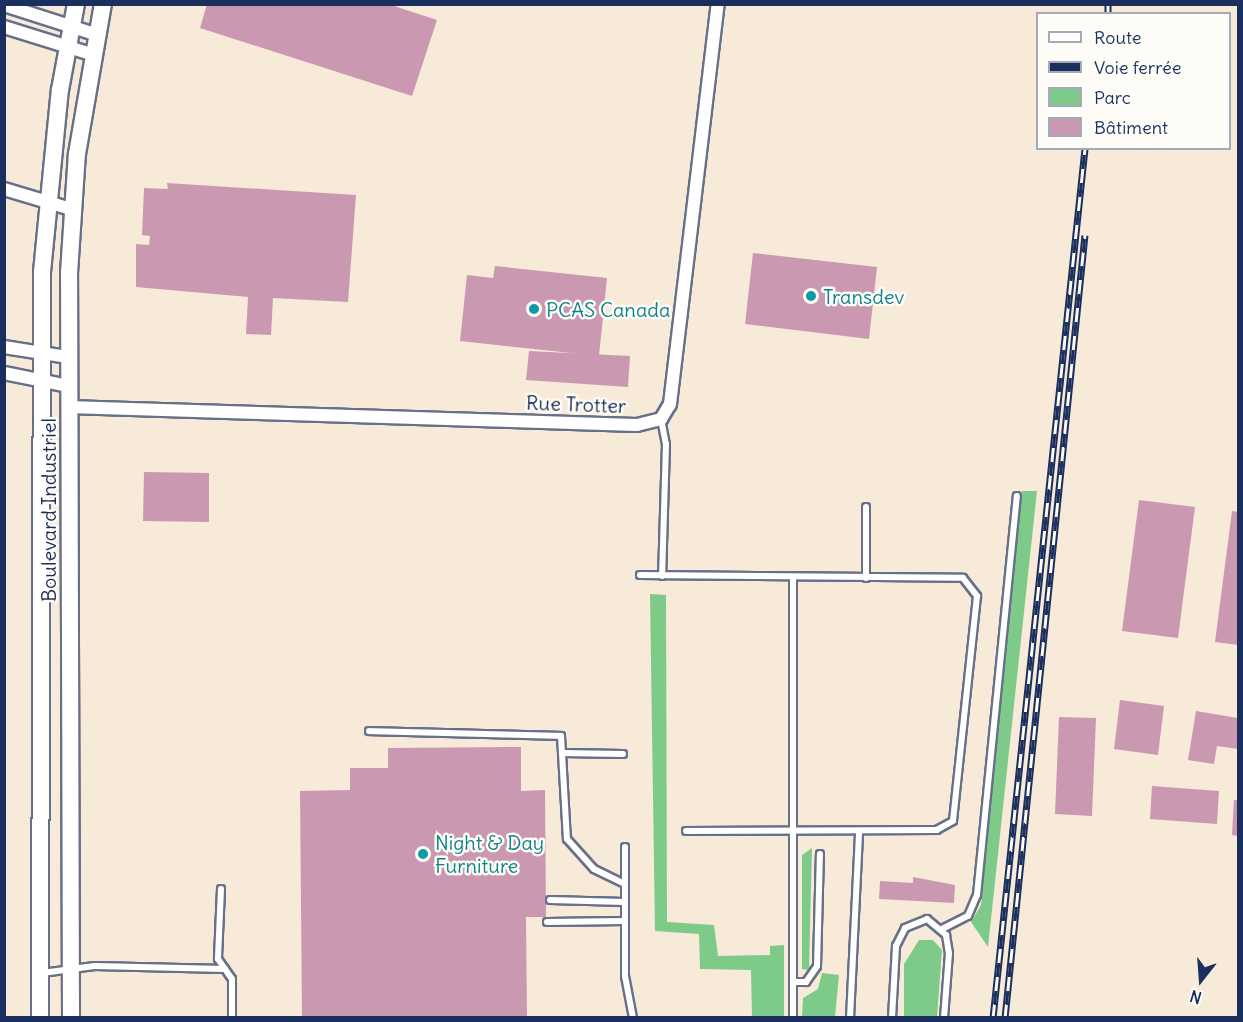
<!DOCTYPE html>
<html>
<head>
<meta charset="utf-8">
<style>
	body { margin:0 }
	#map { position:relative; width:1243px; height:1022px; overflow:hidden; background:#f8ead8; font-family:Delius,sans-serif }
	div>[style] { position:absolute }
	.green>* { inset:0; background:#7eca88 }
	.building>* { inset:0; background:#ca99b1 }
	.roads { filter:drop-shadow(2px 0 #687089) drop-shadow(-2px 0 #687089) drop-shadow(0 2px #687089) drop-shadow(0 -2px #687089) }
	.lane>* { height:6px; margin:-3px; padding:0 3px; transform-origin:3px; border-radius:3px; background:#fff }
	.street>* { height:12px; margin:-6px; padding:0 6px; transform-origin:6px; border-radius:6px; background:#fff }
	.secondary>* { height:16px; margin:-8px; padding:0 8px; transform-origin:8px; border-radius:8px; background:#fff }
	.rail>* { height:7px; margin-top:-3.5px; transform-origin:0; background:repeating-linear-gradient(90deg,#fdfcf7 0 14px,#1b2f5e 0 28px); box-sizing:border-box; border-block:2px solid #1b2f5e }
	.dots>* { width:16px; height:16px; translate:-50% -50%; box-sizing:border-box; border:3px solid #fdfcf7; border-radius:50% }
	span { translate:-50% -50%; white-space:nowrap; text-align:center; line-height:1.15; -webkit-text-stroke:5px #fdfcf7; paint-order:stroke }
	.culture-label { font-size:20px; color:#0d838f }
	.left { translate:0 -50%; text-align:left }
	.street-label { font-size:20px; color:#1b2f5e }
	.frame { position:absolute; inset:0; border:6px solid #1b2f5e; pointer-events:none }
	.legend { position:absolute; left:1036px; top:12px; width:195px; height:138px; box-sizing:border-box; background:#fdfcf7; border:2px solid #a3aaba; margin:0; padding:8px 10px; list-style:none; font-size:18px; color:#1b2f5e }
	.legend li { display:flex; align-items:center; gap:12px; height:30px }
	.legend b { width:30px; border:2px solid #a3aaba }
	.north { position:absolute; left:1171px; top:950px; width:60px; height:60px; -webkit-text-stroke:4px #fdfcf7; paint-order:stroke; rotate:197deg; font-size:16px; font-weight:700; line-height:24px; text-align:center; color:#1b2f5e }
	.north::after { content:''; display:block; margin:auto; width:21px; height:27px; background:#1b2f5e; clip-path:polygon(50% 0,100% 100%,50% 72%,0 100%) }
</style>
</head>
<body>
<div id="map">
	<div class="green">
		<div style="clip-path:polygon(1022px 491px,1037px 491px,988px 947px,971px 922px,981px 905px)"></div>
		<div style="clip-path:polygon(650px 594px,666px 595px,667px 922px,714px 925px,718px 956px,770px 955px,770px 946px,784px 945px,784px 1017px,752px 1017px,751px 970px,700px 969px,699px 934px,655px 931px)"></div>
		<div style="clip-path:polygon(812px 848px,809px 970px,802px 969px,802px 855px)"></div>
		<div style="clip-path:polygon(919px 940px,933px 940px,942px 950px,937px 1017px,904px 1017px,904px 964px)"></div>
		<div style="clip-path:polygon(822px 973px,839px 975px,835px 1017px,802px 1017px,803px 998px,818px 989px)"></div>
	</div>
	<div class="building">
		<div style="clip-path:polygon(207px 4px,388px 4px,437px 20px,412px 96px,200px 28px)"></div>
		<div style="clip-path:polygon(167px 183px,356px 195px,348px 302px,273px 298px,271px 335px,246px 334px,248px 297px,136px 287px,136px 244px,149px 245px,150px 236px,142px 235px,144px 188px,168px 189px)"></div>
		<div style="clip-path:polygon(753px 253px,877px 267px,869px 339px,745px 324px)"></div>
		<div style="clip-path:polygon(495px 266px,607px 278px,599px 356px,460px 341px,467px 275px,493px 278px)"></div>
		<div style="clip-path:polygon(529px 351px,630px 356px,628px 387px,526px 380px)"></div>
		<div style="clip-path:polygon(144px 472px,209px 473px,209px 522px,143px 521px)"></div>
		<div style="clip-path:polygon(1139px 500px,1195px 507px,1178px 638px,1122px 631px)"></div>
		<div style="clip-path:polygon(1232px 511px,1238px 512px,1238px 645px,1215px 642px)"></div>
		<div style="clip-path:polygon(1120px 700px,1164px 706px,1158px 755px,1114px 749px)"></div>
		<div style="clip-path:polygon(1196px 711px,1238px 718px,1238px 749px,1217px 746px,1214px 764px,1188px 760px)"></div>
		<div style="clip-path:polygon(1059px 717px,1096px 718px,1092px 816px,1055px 814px)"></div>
		<div style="clip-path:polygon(521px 747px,521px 791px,545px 790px,546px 917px,526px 917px,527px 1018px,302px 1018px,300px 791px,350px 790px,350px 768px,388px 768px,388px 748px)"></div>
		<div style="clip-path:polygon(1152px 786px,1219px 791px,1217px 824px,1150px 819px)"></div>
		<div style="clip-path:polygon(1234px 800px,1238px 800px,1238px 836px,1232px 835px)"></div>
		<div style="clip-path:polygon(913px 877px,955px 885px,954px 903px,879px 899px,880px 881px,913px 883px)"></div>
	</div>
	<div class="roads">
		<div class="lane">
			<div style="left:661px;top:419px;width:25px;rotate:79deg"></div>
			<div style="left:666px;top:444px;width:132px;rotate:91.7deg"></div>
			<div style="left:640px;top:575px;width:323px;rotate:0.5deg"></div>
			<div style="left:963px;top:578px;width:23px;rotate:52deg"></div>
			<div style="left:977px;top:596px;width:226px;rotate:96.1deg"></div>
			<div style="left:953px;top:821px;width:18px;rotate:151deg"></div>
			<div style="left:937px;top:830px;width:251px;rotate:179.8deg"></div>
			<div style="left:866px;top:578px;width:71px;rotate:-90deg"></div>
			<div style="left:793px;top:579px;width:439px;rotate:90deg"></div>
			<div style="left:369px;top:731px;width:192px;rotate:1.5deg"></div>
			<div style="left:561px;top:736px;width:103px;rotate:86.7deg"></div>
			<div style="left:567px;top:839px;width:40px;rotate:48deg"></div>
			<div style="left:594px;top:869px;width:34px;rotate:26deg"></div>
			<div style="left:562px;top:753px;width:61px;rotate:0.9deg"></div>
			<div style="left:625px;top:847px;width:129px;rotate:90deg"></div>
			<div style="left:625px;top:976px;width:43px;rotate:79.2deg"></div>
			<div style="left:221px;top:889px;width:70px;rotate:92.5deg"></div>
			<div style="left:218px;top:959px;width:24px;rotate:55deg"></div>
			<div style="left:232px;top:979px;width:39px;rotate:90deg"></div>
			<div style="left:550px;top:900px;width:75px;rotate:1.5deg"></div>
			<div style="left:547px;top:922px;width:78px;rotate:-0.7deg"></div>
			<div style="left:942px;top:929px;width:29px;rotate:-27deg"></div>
			<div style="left:968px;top:916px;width:23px;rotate:-67deg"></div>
			<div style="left:977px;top:895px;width:401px;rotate:-84.3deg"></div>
			<div style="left:42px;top:973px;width:53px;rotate:-7.5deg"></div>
			<div style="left:95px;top:966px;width:130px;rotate:1.3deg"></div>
			<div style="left:793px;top:982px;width:13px"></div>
			<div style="left:806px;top:982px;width:19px;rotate:-55deg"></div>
			<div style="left:817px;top:966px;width:112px;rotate:-88.5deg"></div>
			<div style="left:850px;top:1018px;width:187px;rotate:-87.2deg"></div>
			<div style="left:892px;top:1018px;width:72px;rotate:-86.8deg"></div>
			<div style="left:896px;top:946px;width:20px;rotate:-63deg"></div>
			<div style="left:905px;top:928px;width:24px;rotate:-22deg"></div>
			<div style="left:927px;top:919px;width:25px;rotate:40deg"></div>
			<div style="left:946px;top:935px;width:18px;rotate:81deg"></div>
			<div style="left:949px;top:953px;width:65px;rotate:94.4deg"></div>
		</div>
		<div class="street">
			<div style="left:4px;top:5px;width:96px;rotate:17.7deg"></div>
			<div style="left:4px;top:27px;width:91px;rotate:17.2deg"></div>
			<div style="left:4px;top:189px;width:70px;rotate:16.6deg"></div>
			<div style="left:4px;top:347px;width:65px;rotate:8.9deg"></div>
			<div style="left:4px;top:373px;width:65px;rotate:11.5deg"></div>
			<div style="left:68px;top:407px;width:569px;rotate:1.81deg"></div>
			<div style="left:637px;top:425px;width:25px;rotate:-14deg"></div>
			<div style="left:661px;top:419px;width:17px;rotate:-59deg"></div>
			<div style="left:670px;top:404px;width:403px;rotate:-83.2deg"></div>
		</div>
		<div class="secondary">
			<div style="left:40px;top:1018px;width:746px;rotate:-89.85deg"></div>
			<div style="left:42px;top:272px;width:183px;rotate:-84.4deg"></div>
			<div style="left:60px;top:90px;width:87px;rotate:-79.5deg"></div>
			<div style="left:71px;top:1018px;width:745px;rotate:-90.15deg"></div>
			<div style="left:69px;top:273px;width:119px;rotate:-86.2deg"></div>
			<div style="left:77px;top:154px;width:152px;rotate:-80.2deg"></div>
		</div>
	</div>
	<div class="rail">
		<div style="left:1108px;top:14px;width:10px;rotate:-90deg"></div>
		<div style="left:993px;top:1018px;width:875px;rotate:-83.96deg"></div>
		<div style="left:1005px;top:1018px;width:787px;rotate:-84.17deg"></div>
	</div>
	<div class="dots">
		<div style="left:811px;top:296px;background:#0f9aa8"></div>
		<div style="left:534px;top:309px;background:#0f9aa8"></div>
		<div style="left:423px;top:854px;background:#0f9aa8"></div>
	</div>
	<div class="culture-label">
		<span class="left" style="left:823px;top:296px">Transdev</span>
		<span class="left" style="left:546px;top:309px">PCAS Canada</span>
		<span class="left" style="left:435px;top:854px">Night &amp; Day<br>Furniture</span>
	</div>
	<div class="street-label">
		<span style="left:576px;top:404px;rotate:2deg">Rue Trotter</span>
		<span style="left:48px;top:510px;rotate:-90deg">Boulevard Industriel</span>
	</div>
	<div class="frame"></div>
	<ul class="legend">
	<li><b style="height:8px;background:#fff"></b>Route</li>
	<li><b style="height:8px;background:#1b2f5e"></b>Voie ferrée</li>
	<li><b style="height:16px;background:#7eca88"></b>Parc</li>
	<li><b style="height:16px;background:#ca99b1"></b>Bâtiment</li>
	</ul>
	<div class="north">N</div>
</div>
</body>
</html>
